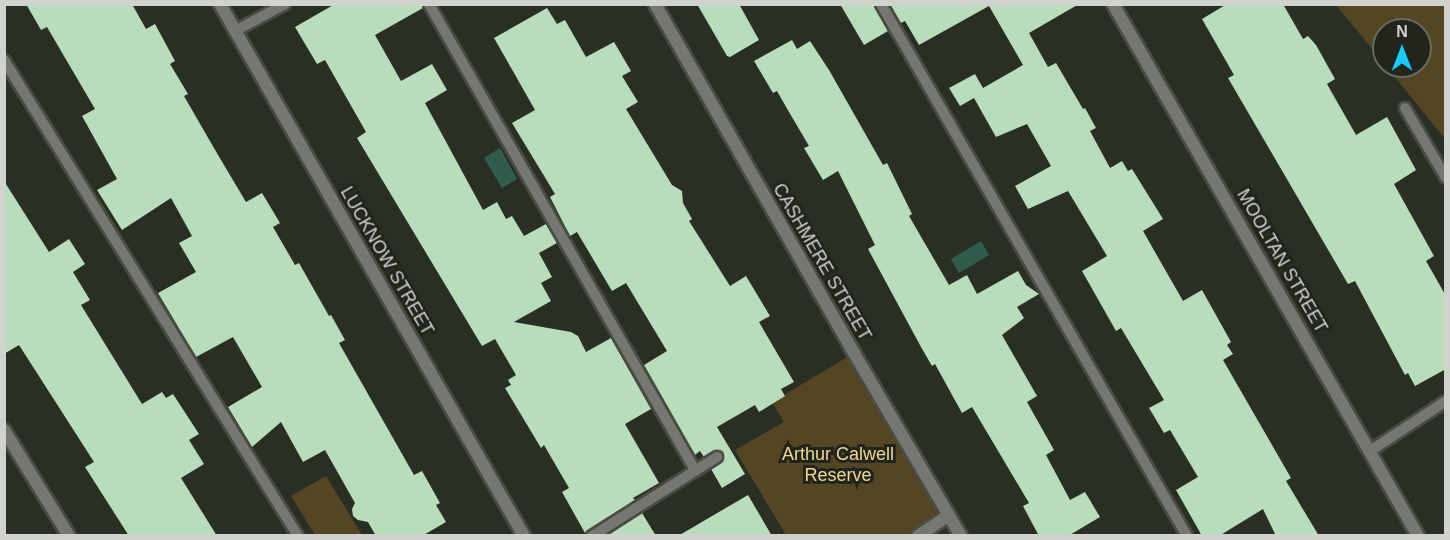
<!DOCTYPE html>
<html>
<head>
<meta charset="utf-8">
<style>
	body { margin:0 }
	#map { position:relative; width:1450px; height:540px; overflow:hidden; background:#2a2f25; font-family:Arial,sans-serif }
	div>[style] { position:absolute }
	.green>* { inset:0; background:#544625 }
	.water>* { inset:0; background:#305d4b }
	.building>* { inset:0; background:#b9dcbb }
	.roads { filter:drop-shadow(2px 0 #484d43) drop-shadow(-2px 0 #484d43) drop-shadow(0 2px #484d43) drop-shadow(0 -2px #484d43) }
	.lane>* { height:10px; margin:-5px; padding:0 5px; transform-origin:5px; border-radius:5px; background:#777771 }
	.street>* { height:12px; margin:-6px; padding:0 6px; transform-origin:6px; border-radius:6px; background:#777771 }
	span { translate:-50% -50%; white-space:nowrap; text-align:center; line-height:1.15; -webkit-text-stroke:6px #21251b; paint-order:stroke }
	.street-label { font-size:18px; color:#d0d3cd }
	.park-label { font-size:18px; color:#f1d694 }
	.frame { position:absolute; inset:0; border:6px solid #d0d3cd; pointer-events:none }
	.north { position:absolute; left:1372px; top:18px; width:60px; height:60px; box-sizing:border-box; background:#21251b; border:2px solid #676b62; border-radius:50%; rotate:0deg; font-size:16px; font-weight:700; line-height:24px; text-align:center; color:#d0d3cd }
	.north::after { content:''; display:block; margin:auto; width:21px; height:27px; background:#1cc9fc; clip-path:polygon(50% 0,100% 100%,50% 72%,0 100%) }
</style>
</head>
<body>
<div id="map">
	<div class="green">
		<div style="clip-path:polygon(1336px 5px,1445px 5px,1445px 139px,1386px 66px,1420px 66px,1420px 30px,1384px 30px,1384px 63px)"></div>
		<div style="clip-path:polygon(854px 353px,949px 515px,918px 535px,786px 535px,735px 450px,784px 422px,772px 402px)"></div>
		<div style="clip-path:polygon(326px 476px,362px 535px,315px 535px,291px 496px)"></div>
	</div>
	<div class="water">
		<div style="clip-path:polygon(500px 148px,517px 179px,502px 188px,484px 158px)"></div>
		<div style="clip-path:polygon(981px 241px,989px 255px,959px 273px,951px 259px)"></div>
	</div>
	<div class="building">
		<div style="clip-path:polygon(26px 4px,132px 4px,146px 29px,155px 24px,175px 61px,170px 64px,188px 94px,184px 96px,218px 155px,246px 202px,262px 193px,280px 223px,273px 227px,295px 265px,299px 263px,329px 316px,331px 315px,345px 340px,339px 343px,414px 475px,422px 471px,440px 503px,436px 505px,446px 522px,422px 536px,376px 536px,368px 522px,358px 520px,353px 516px,352px 509px,355px 503px,325px 450px,303px 462px,281px 422px,252px 447px,228px 407px,262px 387px,233px 337px,196px 357px,158px 293px,196px 272px,179px 243px,192px 236px,171px 198px,122px 230px,97px 190px,117px 179px,82px 116px,95px 109px,47px 27px,41px 30px)"></div>
		<div style="clip-path:polygon(335px 4px,422px 4px,423px 8px,375px 35px,401px 81px,432px 64px,447px 90px,425px 103px,483px 210px,497px 202px,506px 219px,512px 216px,524px 236px,546px 224px,557px 243px,539px 253px,552px 277px,541px 283px,551px 301px,514px 322px,571px 332px,578px 336px,586px 352px,611px 338px,651px 409px,625px 424px,659px 483px,633px 498px,635px 500px,585px 533px,562px 492px,569px 488px,544px 445px,541px 448px,505px 388px,511px 385px,508px 380px,516px 375px,495px 339px,482px 346px,357px 138px,366px 132px,325px 60px,317px 64px,295px 27px)"></div>
		<div style="clip-path:polygon(697px 4px,739px 4px,759px 40px,730px 57px,727px 56px)"></div>
		<div style="clip-path:polygon(840px 4px,874px 4px,888px 31px,864px 45px)"></div>
		<div style="clip-path:polygon(890px 4px,1079px 4px,1029px 33px,1048px 67px,1056px 63px,1083px 109px,1085px 108px,1096px 128px,1090px 131px,1110px 168px,1122px 161px,1128px 171px,1132px 169px,1163px 219px,1143px 231px,1183px 301px,1202px 290px,1231px 342px,1227px 345px,1233px 354px,1223px 360px,1291px 478px,1286px 481px,1319px 536px,1276px 536px,1263px 509px,1219px 536px,1202px 536px,1176px 490px,1198px 477px,1170px 430px,1164px 433px,1149px 408px,1164px 400px,1121px 328px,1116px 331px,1082px 271px,1107px 256px,1068px 191px,1028px 209px,1015px 186px,1051px 166px,1027px 124px,996px 137px,974px 98px,960px 106px,949px 88px,975px 74px,983px 88px,1023px 65px,989px 6px,919px 45px,905px 21px,901px 23px)"></div>
		<div style="clip-path:polygon(1227px 4px,1283px 4px,1303px 39px,1308px 36px,1316px 45px,1335px 79px,1327px 84px,1356px 135px,1387px 117px,1416px 170px,1394px 184px,1434px 256px,1426px 261px,1446px 296px,1446px 369px,1415px 386px,1408px 373px,1405px 375px,1355px 281px,1348px 284px,1228px 78px,1234px 75px,1202px 19px)"></div>
		<div style="clip-path:polygon(547px 8px,557px 24px,565px 20px,586px 57px,614px 42px,631px 71px,622px 76px,638px 102px,626px 109px,672px 185px,682px 191px,683px 203px,692px 219px,689px 221px,730px 286px,746px 276px,770px 316px,759px 322px,794px 382px,781px 389px,785px 396px,759px 412px,755px 405px,717px 427px,745px 474px,722px 488px,711px 469px,723px 461px,723px 453px,716px 450px,704px 457px,700px 451px,695px 455px,644px 365px,667px 351px,626px 283px,612px 291px,577px 232px,570px 236px,550px 197px,555px 194px,512px 123px,535px 110px,494px 38px)"></div>
		<div style="clip-path:polygon(792px 40px,797px 49px,810px 41px,829px 70px,883px 165px,887px 163px,912px 214px,909px 216px,949px 285px,967px 275px,977px 294px,1018px 271px,1026px 285px,1039px 294px,1017px 307px,1024px 318px,1002px 335px,1037px 396px,1027px 402px,1054px 450px,1046px 455px,1070px 500px,1085px 492px,1100px 517px,1068px 536px,1039px 536px,1023px 506px,1029px 503px,972px 407px,962px 413px,935px 364px,932px 366px,921px 347px,868px 249px,875px 245px,838px 171px,823px 180px,804px 148px,809px 146px,789px 112px,777px 91px,773px 93px,754px 61px)"></div>
		<div style="clip-path:polygon(4px 181px,49px 252px,69px 239px,85px 264px,73px 272px,90px 300px,81px 305px,142px 404px,162px 392px,166px 398px,173px 394px,199px 434px,189px 440px,204px 464px,181px 478px,217px 536px,129px 536px,85px 467px,94px 462px,19px 345px,4px 354px)"></div>
		<div style="clip-path:polygon(748px 495px,772px 536px,678px 536px)"></div>
		<div style="clip-path:polygon(642px 513px,656px 536px,607px 536px)"></div>
	</div>
	<div class="roads">
		<div class="lane">
			<div style="left:429px;top:4px;width:537px;rotate:60.28deg"></div>
			<div style="left:881px;top:4px;width:614px;rotate:60.09deg"></div>
			<div style="left:235px;top:31px;width:57px;rotate:-28.4deg"></div>
			<div style="left:4px;top:60px;width:559px;rotate:58.3deg"></div>
			<div style="left:1405px;top:108px;width:81px;rotate:59.6deg"></div>
			<div style="left:1370px;top:451px;width:91px;rotate:-33.3deg"></div>
			<div style="left:592px;top:536px;width:148px;rotate:-32.3deg"></div>
		</div>
		<div class="street">
			<div style="left:220px;top:4px;width:613px;rotate:60.26deg"></div>
			<div style="left:655px;top:4px;width:402px;rotate:60.3deg"></div>
			<div style="left:854px;top:353px;width:212px;rotate:59.7deg"></div>
			<div style="left:1113px;top:4px;width:613px;rotate:60.17deg"></div>
			<div style="left:4px;top:430px;width:124px;rotate:58.5deg"></div>
			<div style="left:918px;top:536px;width:37px;rotate:-34deg"></div>
		</div>
	</div>
	<div class="street-label">
		<span style="left:387px;top:261px;rotate:60deg">LUCKNOW STREET</span>
		<span style="left:1282px;top:261px;rotate:60deg">MOOLTAN STREET</span>
		<span style="left:822px;top:262px;rotate:60deg">CASHMERE STREET</span>
	</div>
	<div class="park-label">
		<span style="left:838px;top:465px">Arthur Calwell<br>Reserve</span>
	</div>
	<div class="frame"></div>
	<div class="north">N</div>
</div>
</body>
</html>
